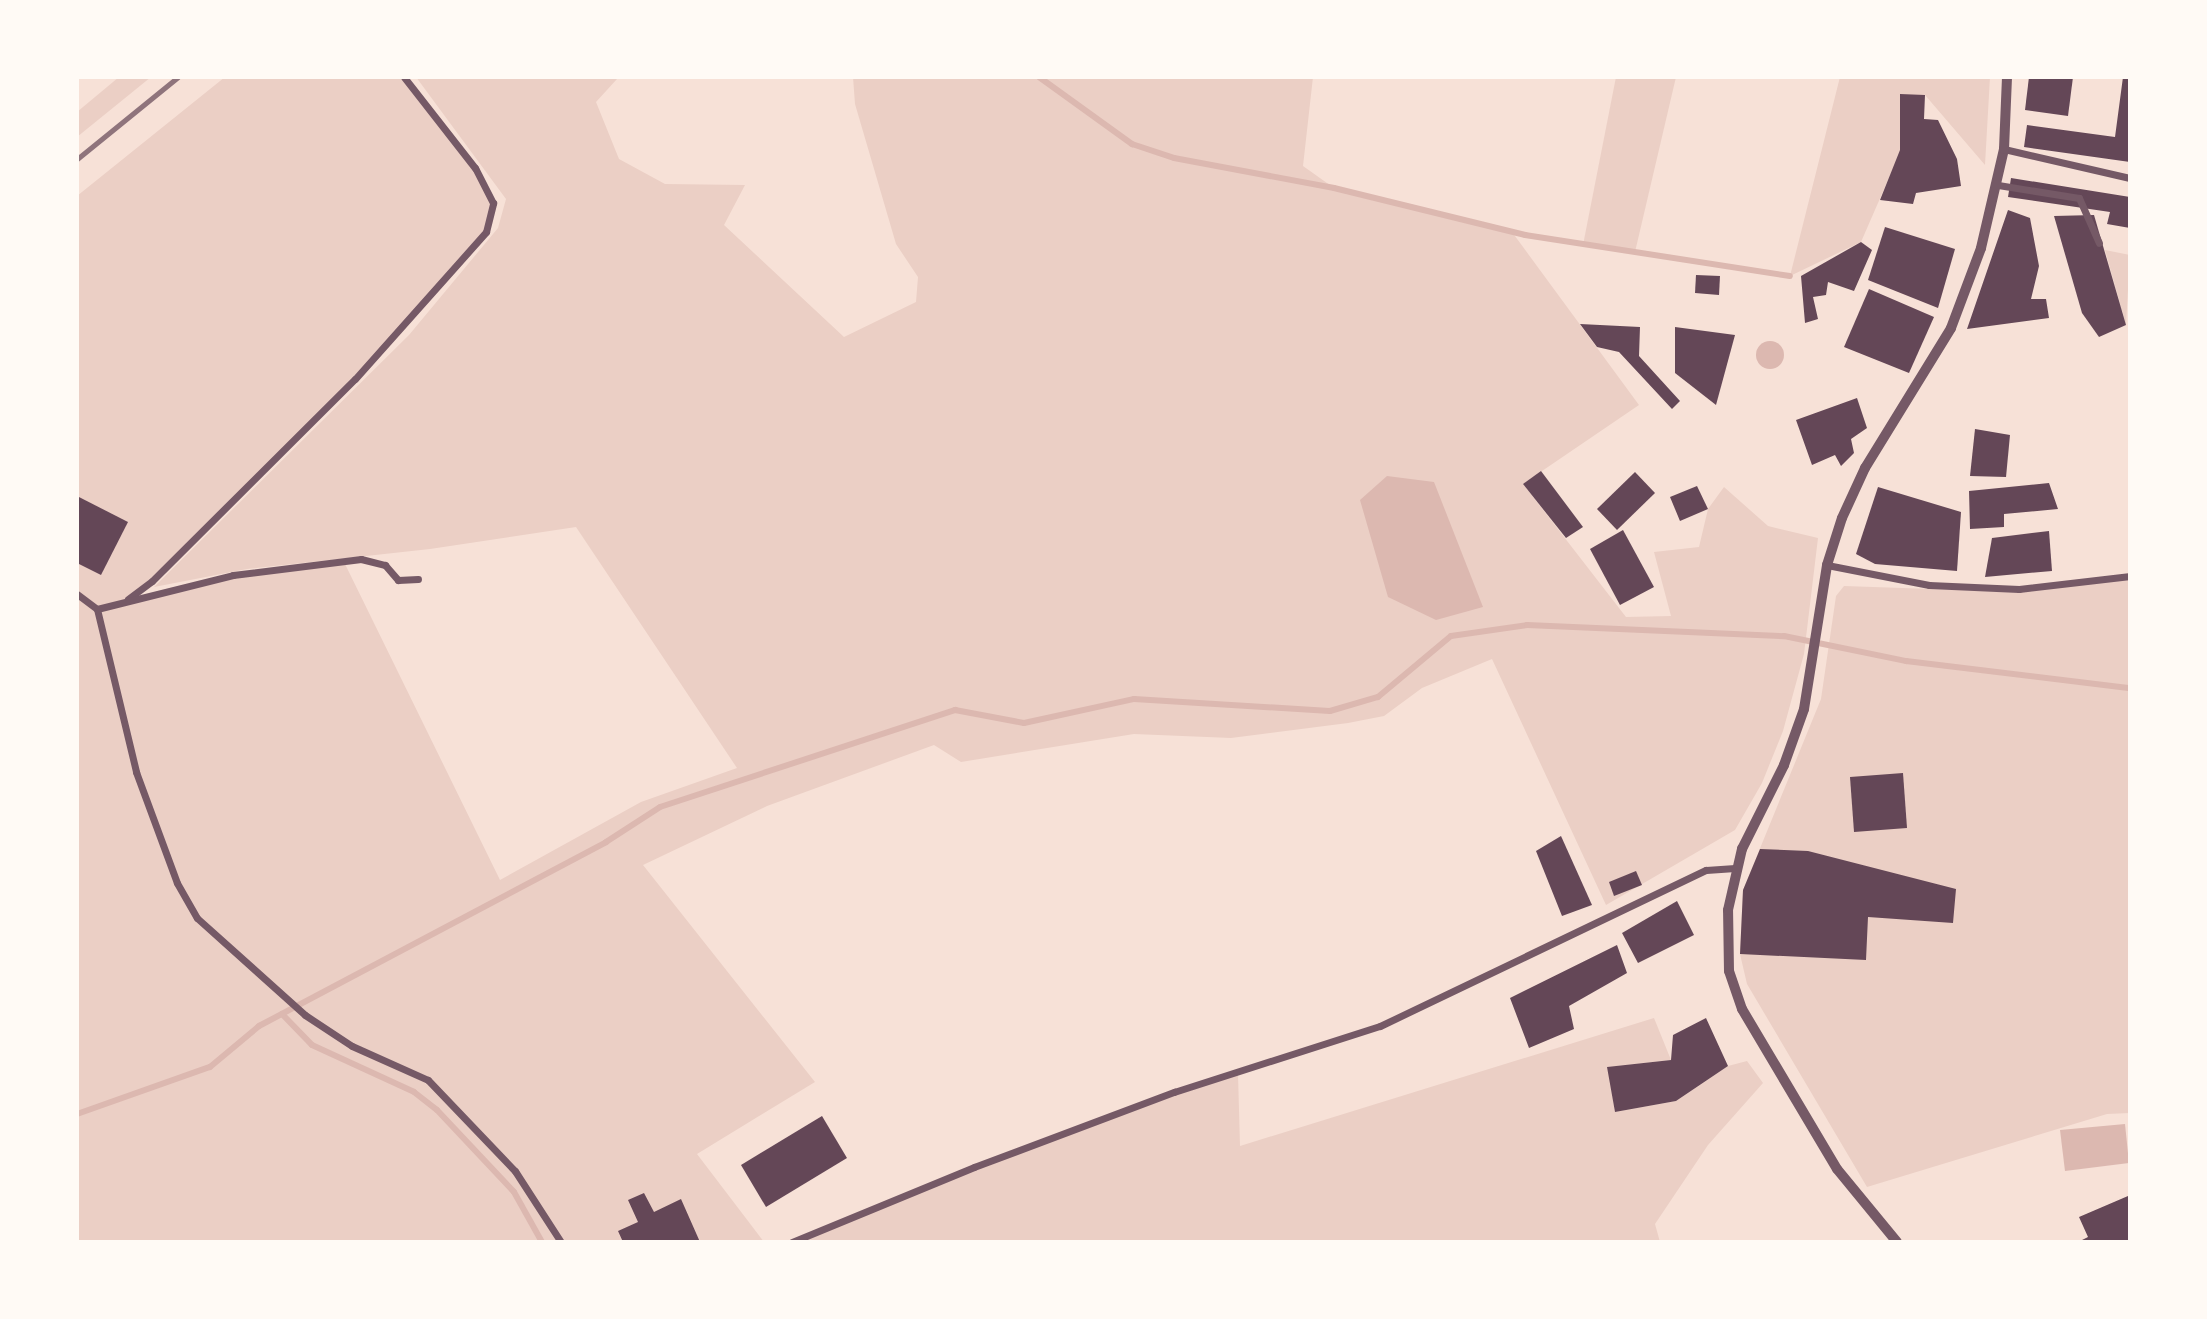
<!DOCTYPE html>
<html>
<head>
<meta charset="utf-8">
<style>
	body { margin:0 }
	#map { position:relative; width:2207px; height:1319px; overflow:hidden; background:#f7e1d7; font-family:"Fira Sans Condensed",sans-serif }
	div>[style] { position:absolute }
	.green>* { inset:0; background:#ebcfc5 }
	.water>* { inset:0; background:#dcb8b0 }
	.round { border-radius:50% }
	.stream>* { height:6px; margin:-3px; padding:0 3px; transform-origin:3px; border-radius:3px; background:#dcb8b0 }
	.building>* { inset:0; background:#644757 }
	.minor>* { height:7px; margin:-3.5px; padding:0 3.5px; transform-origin:3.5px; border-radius:3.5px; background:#755966 }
	.tertiary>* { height:10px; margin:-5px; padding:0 5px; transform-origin:5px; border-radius:5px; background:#755966 }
	.rail>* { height:5px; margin:-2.5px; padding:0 2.5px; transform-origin:2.5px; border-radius:2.5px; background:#8f747c }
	span { translate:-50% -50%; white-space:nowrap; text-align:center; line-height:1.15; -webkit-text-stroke:5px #fffaf5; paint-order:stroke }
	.frame { position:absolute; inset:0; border:79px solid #fffaf5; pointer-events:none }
</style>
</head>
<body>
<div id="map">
	<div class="green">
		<div style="clip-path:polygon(119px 77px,151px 77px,77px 137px,77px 112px)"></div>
		<div style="clip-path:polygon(225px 77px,404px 77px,475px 168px,493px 203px,486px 232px,410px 319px,184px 548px,129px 598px,233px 575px,345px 564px,500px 880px,641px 802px,737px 768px,576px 527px,430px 549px,247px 569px,154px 587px,409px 335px,498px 228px,506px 199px,416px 77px,614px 77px,617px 79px,596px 102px,619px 159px,665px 184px,745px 185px,724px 225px,844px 337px,916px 302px,918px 277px,896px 244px,855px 104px,853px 77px,1313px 77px,1303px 166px,1334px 188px,1512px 232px,1639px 405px,1523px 484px,1626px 617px,1671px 616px,1654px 552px,1699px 547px,1708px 509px,1724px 487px,1768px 526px,1818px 538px,1804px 654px,1783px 731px,1762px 783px,1735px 830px,1606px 905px,1492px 659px,1422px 688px,1384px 716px,1348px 723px,1231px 738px,1134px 734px,961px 762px,934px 745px,767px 806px,643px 865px,815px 1082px,697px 1154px,764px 1242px,77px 1242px,77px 196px)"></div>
		<div style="clip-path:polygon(1616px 77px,1676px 77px,1635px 252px,1583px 245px)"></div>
		<div style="clip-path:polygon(1840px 77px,1990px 77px,1985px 165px,1925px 95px,1861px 242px,1790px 276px)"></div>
		<div style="clip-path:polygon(2105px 250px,2130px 255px,2126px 325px)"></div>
		<div style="clip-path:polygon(2130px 576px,2130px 1113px,2107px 1114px,1867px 1187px,1747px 984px,1740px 954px,1743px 890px,1821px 699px,1836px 596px,1844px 586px,2019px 592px)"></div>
		<div style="clip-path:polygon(1654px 1018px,1671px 1060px,1608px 1067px,1615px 1112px,1676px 1101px,1728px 1066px,1747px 1061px,1763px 1083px,1708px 1145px,1655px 1224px,1660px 1242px,794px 1242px,1174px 1092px,1238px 1074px,1240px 1146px)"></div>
	</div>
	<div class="water">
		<div class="round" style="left:1756px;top:341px;width:28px;height:28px"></div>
		<div style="clip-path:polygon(1387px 476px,1434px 482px,1483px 607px,1436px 620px,1388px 597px,1360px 500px)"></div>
		<div style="clip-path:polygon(2125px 1124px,2129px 1163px,2065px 1171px,2060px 1130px)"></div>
	</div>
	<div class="stream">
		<div style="left:1039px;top:77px;width:115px;rotate:35.8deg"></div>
		<div style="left:1132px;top:144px;width:44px;rotate:18.4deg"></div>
		<div style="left:1174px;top:158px;width:163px;rotate:10.6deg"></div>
		<div style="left:1334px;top:188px;width:197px;rotate:13.8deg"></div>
		<div style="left:1525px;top:235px;width:268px;rotate:8.8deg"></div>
		<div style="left:282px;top:1014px;width:43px;rotate:45.9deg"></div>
		<div style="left:312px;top:1045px;width:112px;rotate:24.7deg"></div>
		<div style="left:414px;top:1092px;width:29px;rotate:38deg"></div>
		<div style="left:437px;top:1110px;width:112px;rotate:46.8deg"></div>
		<div style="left:514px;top:1192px;width:57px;rotate:60.8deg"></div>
		<div style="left:77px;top:1114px;width:141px;rotate:-19.5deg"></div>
		<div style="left:210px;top:1067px;width:64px;rotate:-39.9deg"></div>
		<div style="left:259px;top:1026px;width:393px;rotate:-27.9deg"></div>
		<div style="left:606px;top:842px;width:64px;rotate:-32.9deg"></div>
		<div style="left:660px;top:807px;width:311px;rotate:-18.2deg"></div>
		<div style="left:955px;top:710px;width:70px;rotate:10.7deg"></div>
		<div style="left:1024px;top:723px;width:113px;rotate:-12.3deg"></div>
		<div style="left:1134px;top:699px;width:196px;rotate:3.5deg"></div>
		<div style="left:1330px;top:711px;width:50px;rotate:-16.3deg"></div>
		<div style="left:1378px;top:697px;width:95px;rotate:-39.9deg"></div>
		<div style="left:1451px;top:636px;width:77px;rotate:-8.2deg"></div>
		<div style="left:1527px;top:625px;width:257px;rotate:2.5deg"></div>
		<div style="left:1784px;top:636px;width:125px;rotate:11.6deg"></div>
		<div style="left:1906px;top:661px;width:226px;rotate:6.9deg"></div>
	</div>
	<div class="building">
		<div style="clip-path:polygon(2029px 77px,2073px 77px,2068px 116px,2025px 110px)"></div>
		<div style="clip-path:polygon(2123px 77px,2130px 77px,2130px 162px,2024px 147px,2027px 125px,2115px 137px)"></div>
		<div style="clip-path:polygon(1900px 94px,1925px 95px,1924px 119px,1938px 120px,1957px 159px,1961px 186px,1916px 193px,1913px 204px,1880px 200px,1900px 150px)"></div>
		<div style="clip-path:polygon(2011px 178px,2130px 197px,2130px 228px,2107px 224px,2110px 212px,2008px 197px)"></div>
		<div style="clip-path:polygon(2008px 210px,2030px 218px,2039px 266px,2031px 299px,2046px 299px,2049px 318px,1967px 329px)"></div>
		<div style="clip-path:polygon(2094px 215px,2126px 325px,2099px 337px,2082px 313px,2054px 216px)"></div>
		<div style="clip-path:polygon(1885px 227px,1955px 249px,1938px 308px,1868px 280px)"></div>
		<div style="clip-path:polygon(1861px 242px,1872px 250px,1854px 291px,1828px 282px,1826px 295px,1813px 297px,1818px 319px,1805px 323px,1801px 276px)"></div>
		<div style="clip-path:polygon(1696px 275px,1720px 276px,1719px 295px,1695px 293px)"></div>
		<div style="clip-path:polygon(1869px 289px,1934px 317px,1909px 373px,1844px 347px)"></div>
		<div style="clip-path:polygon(1580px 324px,1640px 327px,1639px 356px,1680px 401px,1672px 409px,1619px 352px,1597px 347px)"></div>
		<div style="clip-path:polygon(1675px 327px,1735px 335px,1716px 405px,1675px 373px)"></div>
		<div style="clip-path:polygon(1857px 398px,1867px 428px,1851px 439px,1854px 453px,1841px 466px,1835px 455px,1812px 465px,1796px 420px)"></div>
		<div style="clip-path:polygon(1975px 429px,2010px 435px,2006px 477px,1970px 476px)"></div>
		<div style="clip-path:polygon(1541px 471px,1583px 527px,1566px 538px,1523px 484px)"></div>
		<div style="clip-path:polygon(1635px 472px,1655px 493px,1617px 530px,1597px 509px)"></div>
		<div style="clip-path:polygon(2049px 483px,2058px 509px,2004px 514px,2004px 527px,1970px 529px,1969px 491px)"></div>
		<div style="clip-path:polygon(1697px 486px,1708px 509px,1680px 521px,1670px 497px)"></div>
		<div style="clip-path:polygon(1878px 487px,1961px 512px,1957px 571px,1875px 564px,1856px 554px)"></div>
		<div style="clip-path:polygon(77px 496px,128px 522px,101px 575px,77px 563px)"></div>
		<div style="clip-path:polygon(1623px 530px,1654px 587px,1620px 605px,1590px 549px)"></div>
		<div style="clip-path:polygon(2049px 531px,2052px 571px,1985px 577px,1992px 538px)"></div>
		<div style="clip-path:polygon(1903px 773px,1907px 828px,1854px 832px,1850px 777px)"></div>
		<div style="clip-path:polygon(1561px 836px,1592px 905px,1562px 916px,1536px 851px)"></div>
		<div style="clip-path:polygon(1760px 849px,1808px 851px,1956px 889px,1953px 923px,1868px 917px,1866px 960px,1740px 954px,1743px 890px)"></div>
		<div style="clip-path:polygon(1636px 871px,1642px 885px,1614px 896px,1609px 882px)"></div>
		<div style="clip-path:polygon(1677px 901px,1694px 935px,1638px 963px,1622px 933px)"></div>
		<div style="clip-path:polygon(1617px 945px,1627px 973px,1569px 1006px,1574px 1029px,1529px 1048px,1510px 998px)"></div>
		<div style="clip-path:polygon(1706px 1018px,1728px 1066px,1676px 1101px,1615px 1112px,1607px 1067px,1671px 1060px,1673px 1035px)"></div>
		<div style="clip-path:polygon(822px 1116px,847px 1158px,766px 1207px,741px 1165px)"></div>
		<div style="clip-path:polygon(644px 1193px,654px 1212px,681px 1199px,700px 1242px,623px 1242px,618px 1231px,638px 1222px,628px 1200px)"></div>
		<div style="clip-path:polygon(2128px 1196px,2130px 1242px,2078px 1242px,2088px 1237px,2079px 1217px)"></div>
	</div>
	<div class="minor">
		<div style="left:2004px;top:149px;width:129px;rotate:13deg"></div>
		<div style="left:1998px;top:185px;width:82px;rotate:9.1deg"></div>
		<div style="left:2079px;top:198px;width:49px;rotate:66deg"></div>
		<div style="left:1827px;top:565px;width:104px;rotate:11.1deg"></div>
		<div style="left:1929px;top:585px;width:90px;rotate:2.5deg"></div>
		<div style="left:2019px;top:589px;width:112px;rotate:-6.7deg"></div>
		<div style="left:77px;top:594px;width:25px;rotate:37deg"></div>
		<div style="left:97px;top:609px;width:168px;rotate:76.5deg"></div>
		<div style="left:136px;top:772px;width:118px;rotate:69.7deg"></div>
		<div style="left:177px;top:883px;width:40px;rotate:60.3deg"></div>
		<div style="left:197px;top:918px;width:145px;rotate:41.9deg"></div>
		<div style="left:305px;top:1015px;width:56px;rotate:33.4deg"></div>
		<div style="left:352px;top:1046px;width:83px;rotate:24.1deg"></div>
		<div style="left:428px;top:1080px;width:126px;rotate:46.3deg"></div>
		<div style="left:515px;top:1171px;width:85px;rotate:57.1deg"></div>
		<div style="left:128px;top:599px;width:30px;rotate:-37deg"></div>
		<div style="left:152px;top:581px;width:286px;rotate:-44.9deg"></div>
		<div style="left:355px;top:379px;width:197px;rotate:-48.3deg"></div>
		<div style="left:486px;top:232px;width:30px;rotate:-76deg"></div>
		<div style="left:493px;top:203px;width:39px;rotate:-117deg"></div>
		<div style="left:475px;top:168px;width:115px;rotate:-128deg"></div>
		<div style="left:97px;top:609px;width:140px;rotate:-14deg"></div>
		<div style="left:233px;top:575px;width:129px;rotate:-7.1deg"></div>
		<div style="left:361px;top:559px;width:25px;rotate:14deg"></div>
		<div style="left:385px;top:565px;width:20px;rotate:49deg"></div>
		<div style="left:398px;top:580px;width:20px;rotate:-3deg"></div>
		<div style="left:792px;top:1242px;width:197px;rotate:-22.4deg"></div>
		<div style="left:974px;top:1167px;width:214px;rotate:-20.6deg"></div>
		<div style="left:1174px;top:1092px;width:216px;rotate:-17.8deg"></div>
		<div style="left:1380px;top:1026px;width:361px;rotate:-25.6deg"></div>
		<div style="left:1706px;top:870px;width:29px;rotate:-4deg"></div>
	</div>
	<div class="tertiary">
		<div style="left:1897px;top:1242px;width:94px;rotate:-129.4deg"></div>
		<div style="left:1837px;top:1169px;width:186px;rotate:-120.7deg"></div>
		<div style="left:1742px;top:1009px;width:40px;rotate:-108.9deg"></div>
		<div style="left:1729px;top:971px;width:61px;rotate:-90.9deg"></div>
		<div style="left:1728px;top:910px;width:63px;rotate:-77.1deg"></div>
		<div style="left:1742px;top:849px;width:94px;rotate:-63.4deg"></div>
		<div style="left:1784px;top:765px;width:59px;rotate:-70.3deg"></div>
		<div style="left:1804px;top:709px;width:146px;rotate:-80.9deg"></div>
		<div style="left:1827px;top:565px;width:49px;rotate:-72.3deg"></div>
		<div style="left:1842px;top:518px;width:55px;rotate:-65.3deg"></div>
		<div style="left:1865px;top:468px;width:164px;rotate:-58.4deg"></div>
		<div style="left:1951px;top:328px;width:85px;rotate:-69.4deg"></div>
		<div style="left:1981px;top:248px;width:102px;rotate:-76.9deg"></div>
		<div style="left:2004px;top:149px;width:72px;rotate:-87.6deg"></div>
	</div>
	<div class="rail">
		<div style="left:77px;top:159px;width:130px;rotate:-39.1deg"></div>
	</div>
	<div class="frame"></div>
</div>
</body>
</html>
